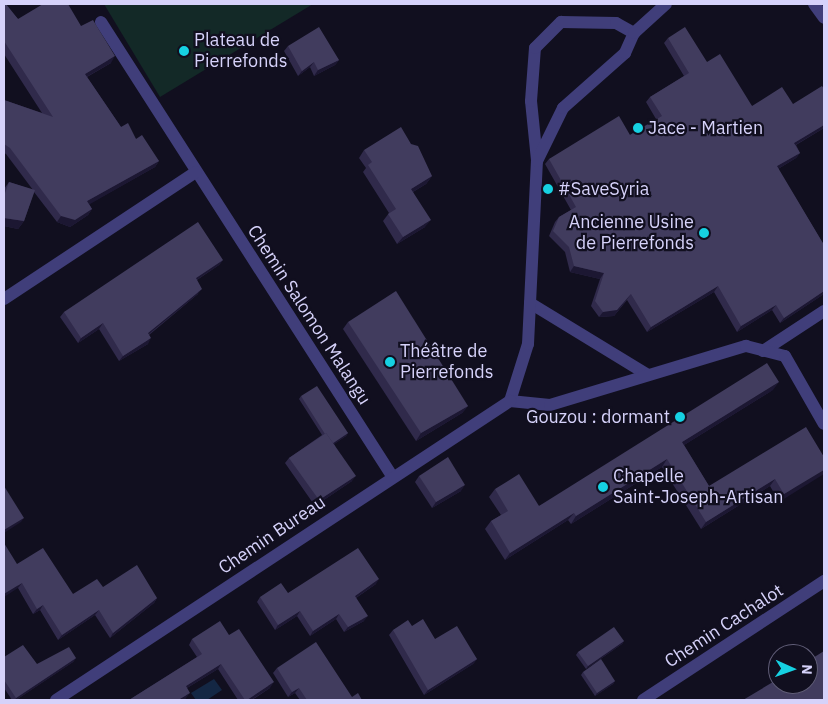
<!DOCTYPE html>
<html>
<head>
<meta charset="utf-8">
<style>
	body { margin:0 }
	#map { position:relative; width:828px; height:704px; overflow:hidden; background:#110f1f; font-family:"IBM Plex Sans",sans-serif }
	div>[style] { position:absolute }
	.green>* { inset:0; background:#132927 }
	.water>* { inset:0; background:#142744 }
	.minor>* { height:12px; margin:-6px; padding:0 6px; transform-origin:6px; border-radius:6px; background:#403e7a }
	.wall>* { inset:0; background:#302a4b }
	.shaded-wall>* { inset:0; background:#1c1732 }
	.building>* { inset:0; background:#413c5e }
	.dots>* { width:14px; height:14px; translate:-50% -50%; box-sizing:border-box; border:2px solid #110f1f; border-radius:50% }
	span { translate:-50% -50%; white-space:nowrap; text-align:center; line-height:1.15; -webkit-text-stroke:4.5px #110f1f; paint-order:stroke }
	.poi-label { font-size:18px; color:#d6d2fa }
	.left { translate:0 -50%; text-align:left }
	.right { translate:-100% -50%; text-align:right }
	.street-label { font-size:18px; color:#d6d2fa }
	.frame { position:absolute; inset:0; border:5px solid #d6d2fa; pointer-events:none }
	.north { position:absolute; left:768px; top:644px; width:50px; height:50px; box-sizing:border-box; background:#110f1f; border:1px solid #605d77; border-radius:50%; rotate:92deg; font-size:14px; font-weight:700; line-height:20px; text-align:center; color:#d6d2fa }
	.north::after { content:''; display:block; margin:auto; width:18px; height:22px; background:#16d1e2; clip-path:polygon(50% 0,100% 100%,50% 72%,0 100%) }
</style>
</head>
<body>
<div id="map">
	<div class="green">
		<div style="clip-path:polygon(104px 4px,313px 4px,160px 97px)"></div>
	</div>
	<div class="water">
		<div style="clip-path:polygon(214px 679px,222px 690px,207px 700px,196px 700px,191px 693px)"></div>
	</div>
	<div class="minor">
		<div style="left:814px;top:4px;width:17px;rotate:54deg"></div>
		<div style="left:101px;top:22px;width:539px;rotate:57.34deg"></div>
		<div style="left:537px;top:160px;width:59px;rotate:-95.8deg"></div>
		<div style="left:531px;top:101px;width:53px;rotate:-85.7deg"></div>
		<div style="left:535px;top:48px;width:37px;rotate:-45deg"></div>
		<div style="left:561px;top:22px;width:55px;rotate:1deg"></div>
		<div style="left:616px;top:23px;width:21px;rotate:29deg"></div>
		<div style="left:4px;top:299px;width:230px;rotate:-33.5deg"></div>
		<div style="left:530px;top:303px;width:138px;rotate:31.4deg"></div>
		<div style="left:763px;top:351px;width:73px;rotate:-33.3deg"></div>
		<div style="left:510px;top:401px;width:60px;rotate:-72.5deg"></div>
		<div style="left:528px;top:344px;width:183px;rotate:-87.2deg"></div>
		<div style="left:537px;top:161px;width:59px;rotate:-63.9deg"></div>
		<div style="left:563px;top:108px;width:83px;rotate:-41.6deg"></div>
		<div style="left:625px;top:53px;width:22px;rotate:-66deg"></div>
		<div style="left:634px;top:33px;width:43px;rotate:-42.2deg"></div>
		<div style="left:510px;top:401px;width:40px;rotate:5.7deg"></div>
		<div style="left:550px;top:405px;width:205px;rotate:-16.8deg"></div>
		<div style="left:746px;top:346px;width:40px;rotate:14.4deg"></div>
		<div style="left:785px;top:356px;width:78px;rotate:60.2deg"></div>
		<div style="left:56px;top:700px;width:544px;rotate:-33.37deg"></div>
		<div style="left:643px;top:700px;width:217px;rotate:-33.3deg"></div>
	</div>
	<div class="wall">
		<div style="clip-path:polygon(4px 4px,18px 19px,81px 26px,111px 63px,87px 77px,121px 127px,136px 139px,159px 161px,155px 167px,89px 204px,92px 209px,88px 215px,70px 227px,57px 222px,34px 192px,24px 221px,18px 229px,4px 226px,4px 189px,9px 182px,33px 190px,6px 154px,4px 153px,4px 100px,42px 113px,4px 54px)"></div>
		<div style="clip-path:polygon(668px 38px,707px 62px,752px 106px,793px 104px,824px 128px,796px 145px,800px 153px,796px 158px,778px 169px,824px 245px,824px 294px,780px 323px,772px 310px,737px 332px,714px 292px,647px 332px,627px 300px,614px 316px,599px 317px,591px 306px,600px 279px,570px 272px,565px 252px,549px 236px,555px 222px,559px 217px,571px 210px,545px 164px,549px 159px,630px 135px,656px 119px,646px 102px,650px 97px,684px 76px,664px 43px)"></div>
		<div style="clip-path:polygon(288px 46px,339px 60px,335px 65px,314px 76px,310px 67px,298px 76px,284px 51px)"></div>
		<div style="clip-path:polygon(364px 150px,432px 176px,426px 184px,413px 192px,425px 227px,397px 244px,383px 221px,389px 213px,363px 172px,366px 168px,359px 158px)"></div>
		<div style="clip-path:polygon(223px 260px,219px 265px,197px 280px,198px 294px,149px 335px,148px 344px,119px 361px,99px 329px,78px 343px,60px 317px,64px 312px)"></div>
		<div style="clip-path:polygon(348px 322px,468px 406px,462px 413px,416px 441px,343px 329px)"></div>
		<div style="clip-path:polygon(773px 390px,684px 445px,709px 486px,824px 457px,779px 502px,770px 486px,701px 529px,662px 467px,571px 524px,568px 520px,505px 560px,485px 529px,491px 521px,501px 515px,489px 497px,495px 489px,539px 506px)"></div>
		<div style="clip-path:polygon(301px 396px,348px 433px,346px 436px,334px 444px,352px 481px,315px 506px,285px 463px,289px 458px,322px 435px,299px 399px)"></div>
		<div style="clip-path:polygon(419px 476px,461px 491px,432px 508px,415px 482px)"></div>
		<div style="clip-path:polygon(17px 564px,73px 594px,103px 587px,157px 598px,154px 603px,110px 638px,95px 615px,58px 640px,40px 610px,33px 614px,18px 588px)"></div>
		<div style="clip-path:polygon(376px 584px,356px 598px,364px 621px,344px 632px,336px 619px,310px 636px,297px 616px,275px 630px,257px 602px,260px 597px,288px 593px)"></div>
		<div style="clip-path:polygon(412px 626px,435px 639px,477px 659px,473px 664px,424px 695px,389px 635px,393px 630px)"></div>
		<div style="clip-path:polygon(229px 635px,270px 688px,252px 700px,238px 700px,218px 669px,187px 688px,186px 698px,183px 700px,129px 700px,197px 657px,189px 645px,192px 639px)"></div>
		<div style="clip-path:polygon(624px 641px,622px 644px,586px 669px,576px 655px,578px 652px)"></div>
		<div style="clip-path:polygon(4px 657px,37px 664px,76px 658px,73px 662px,16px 700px,12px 700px,4px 688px)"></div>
		<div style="clip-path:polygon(277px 668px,352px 697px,362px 700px,300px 700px,295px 693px,288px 697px,273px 673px)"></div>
		<div style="clip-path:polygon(583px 672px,615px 681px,613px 684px,595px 696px,581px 675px)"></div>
	</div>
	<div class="shaded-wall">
		<div style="clip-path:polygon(115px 56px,111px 63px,81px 80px,85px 74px)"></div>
		<div style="clip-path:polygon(339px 60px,335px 65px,314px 76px,318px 70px)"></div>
		<div style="clip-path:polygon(314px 62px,310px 67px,298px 76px,302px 71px)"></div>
		<div style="clip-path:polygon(824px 125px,824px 128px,790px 148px,794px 143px)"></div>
		<div style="clip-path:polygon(800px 153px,796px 158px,773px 172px,777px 166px)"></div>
		<div style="clip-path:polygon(159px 161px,155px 167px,83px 208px,87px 201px)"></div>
		<div style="clip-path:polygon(432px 176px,426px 184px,406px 196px,411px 189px)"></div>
		<div style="clip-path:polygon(92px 209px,88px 215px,70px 227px,57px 222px,61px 216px)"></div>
		<div style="clip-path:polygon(4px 218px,24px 221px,18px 229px,4px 226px)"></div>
		<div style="clip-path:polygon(431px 220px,425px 227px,397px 244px,403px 237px)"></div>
		<div style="clip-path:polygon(223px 260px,219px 265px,192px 283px,196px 278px)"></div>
		<div style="clip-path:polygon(574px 266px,604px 273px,600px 279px,570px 272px)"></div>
		<div style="clip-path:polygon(718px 286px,714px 292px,647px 332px,651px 327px)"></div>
		<div style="clip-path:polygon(202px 289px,198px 294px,144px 338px,148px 333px)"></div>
		<div style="clip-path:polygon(824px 291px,824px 294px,780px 323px,784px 318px)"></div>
		<div style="clip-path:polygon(631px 294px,614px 316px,599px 317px,603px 312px)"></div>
		<div style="clip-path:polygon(776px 305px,772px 310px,737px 332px,741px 326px)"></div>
		<div style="clip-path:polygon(103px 323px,99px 329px,78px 343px,81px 338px)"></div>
		<div style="clip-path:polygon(151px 338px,148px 344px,119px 361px,123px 356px)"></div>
		<div style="clip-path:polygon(779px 382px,773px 390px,676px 450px,682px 442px)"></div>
		<div style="clip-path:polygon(468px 406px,462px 413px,416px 441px,421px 433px)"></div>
		<div style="clip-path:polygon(348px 433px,346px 436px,330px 447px,332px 444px)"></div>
		<div style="clip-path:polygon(667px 459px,662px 467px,571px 524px,576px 516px)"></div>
		<div style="clip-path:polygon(824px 470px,824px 474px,779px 502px,784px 494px)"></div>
		<div style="clip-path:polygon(356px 476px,352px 481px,315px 506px,319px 500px)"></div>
		<div style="clip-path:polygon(775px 479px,770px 486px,701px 529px,706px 522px)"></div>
		<div style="clip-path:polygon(465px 485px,461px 491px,432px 508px,436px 502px)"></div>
		<div style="clip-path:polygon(574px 513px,568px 520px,505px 560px,510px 553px)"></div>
		<div style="clip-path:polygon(24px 518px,21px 522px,4px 533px,4px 530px)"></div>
		<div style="clip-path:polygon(379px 579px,376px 584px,351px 601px,355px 596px)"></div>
		<div style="clip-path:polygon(22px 583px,18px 588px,4px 597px,4px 594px)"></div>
		<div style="clip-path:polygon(157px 598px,154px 603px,110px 638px,113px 633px)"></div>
		<div style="clip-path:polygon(43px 605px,40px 610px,33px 614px,37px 609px)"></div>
		<div style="clip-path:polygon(99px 610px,95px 615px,58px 640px,62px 635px)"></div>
		<div style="clip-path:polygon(300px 611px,297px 616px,275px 630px,278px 625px)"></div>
		<div style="clip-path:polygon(339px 614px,336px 619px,310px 636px,313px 631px)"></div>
		<div style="clip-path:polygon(368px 616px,364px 621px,344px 632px,348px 627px)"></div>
		<div style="clip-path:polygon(624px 641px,622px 644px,586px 669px,588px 666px)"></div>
		<div style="clip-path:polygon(76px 658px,73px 662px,16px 700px,15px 700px,16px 698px)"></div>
		<div style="clip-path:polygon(477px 659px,473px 664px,424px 695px,428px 690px)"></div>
		<div style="clip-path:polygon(221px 664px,218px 669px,182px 691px,186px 686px)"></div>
		<div style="clip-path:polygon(615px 681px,613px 684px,595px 696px,597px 693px)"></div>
		<div style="clip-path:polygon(274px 682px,270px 688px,251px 700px,247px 700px)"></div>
		<div style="clip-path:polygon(299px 688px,295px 693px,288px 697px,292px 692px)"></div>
		<div style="clip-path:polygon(190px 693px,186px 698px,183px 700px,178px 700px)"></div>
	</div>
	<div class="building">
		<div style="clip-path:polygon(4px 4px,6px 4px,18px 19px,43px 4px,68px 4px,81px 26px,93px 20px,115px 56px,85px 74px,121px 127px,128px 123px,136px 139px,142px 135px,159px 161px,87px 201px,92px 209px,75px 220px,61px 216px,10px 148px,4px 144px,4px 100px,53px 117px,4px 41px)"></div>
		<div style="clip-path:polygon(319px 27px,339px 60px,318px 70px,314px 62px,302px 71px,288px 46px)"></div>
		<div style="clip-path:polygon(685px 27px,707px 62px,720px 54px,752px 106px,782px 87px,793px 104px,822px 86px,824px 89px,824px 125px,794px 143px,800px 153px,777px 166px,824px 245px,824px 291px,784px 318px,776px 305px,741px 326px,718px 286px,651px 327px,631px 294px,617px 310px,603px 312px,595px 301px,604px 273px,574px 266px,569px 247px,553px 231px,559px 217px,576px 207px,549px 159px,619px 116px,630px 135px,662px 116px,650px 97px,689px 73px,668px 38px)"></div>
		<div style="clip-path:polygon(401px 127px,411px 144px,418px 146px,432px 176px,411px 189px,431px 220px,403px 237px,388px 214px,396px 209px,368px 165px,372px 162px,364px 150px)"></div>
		<div style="clip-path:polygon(9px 182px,35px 190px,24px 221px,4px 218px,4px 196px)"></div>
		<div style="clip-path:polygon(198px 222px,223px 260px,196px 278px,202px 289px,148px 333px,151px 338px,123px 356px,103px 323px,81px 338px,64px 312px)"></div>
		<div style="clip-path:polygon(396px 291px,468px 406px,421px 433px,348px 322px)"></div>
		<div style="clip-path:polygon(767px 363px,779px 382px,682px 442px,709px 486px,806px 427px,824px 457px,824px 470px,784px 494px,775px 479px,706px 522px,667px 459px,576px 516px,574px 513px,510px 553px,491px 521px,508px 511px,495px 489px,519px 474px,539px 506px)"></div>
		<div style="clip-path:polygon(317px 386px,348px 433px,333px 443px,326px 433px,325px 434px,301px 396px)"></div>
		<div style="clip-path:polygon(326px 433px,356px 476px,319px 500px,289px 458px)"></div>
		<div style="clip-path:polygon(448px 457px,465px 485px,436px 502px,419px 476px)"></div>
		<div style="clip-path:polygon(4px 486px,24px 518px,4px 530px)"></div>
		<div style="clip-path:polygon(4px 543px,17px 564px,43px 548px,73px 594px,97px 579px,103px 587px,137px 565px,157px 598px,113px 633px,99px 610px,62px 635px,43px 605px,37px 609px,22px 583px,4px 594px)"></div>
		<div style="clip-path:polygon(358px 548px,379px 579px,355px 596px,368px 616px,348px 627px,339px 614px,313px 631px,300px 611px,278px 625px,260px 597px,281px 583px,288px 593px)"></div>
		<div style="clip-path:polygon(423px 619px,435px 639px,457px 626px,477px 659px,428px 690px,393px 630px,408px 620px,412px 626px)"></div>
		<div style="clip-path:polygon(220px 621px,229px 635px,239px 629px,274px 682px,247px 700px,245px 700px,221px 664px,186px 686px,190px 693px,178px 700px,129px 700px,202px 654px,192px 639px)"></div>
		<div style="clip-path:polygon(614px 627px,624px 641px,588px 666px,578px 652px)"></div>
		<div style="clip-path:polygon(316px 642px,352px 697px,358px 693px,362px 700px,307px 700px,299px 688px,292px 692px,277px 668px)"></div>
		<div style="clip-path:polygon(23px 645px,37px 664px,69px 647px,76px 658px,16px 698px,4px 680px,4px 657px)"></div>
		<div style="clip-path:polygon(824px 651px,824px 700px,743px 700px,778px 679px,778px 684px,808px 684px,808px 661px)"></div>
		<div style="clip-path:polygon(601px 659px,615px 681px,597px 693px,583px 672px)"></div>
	</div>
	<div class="dots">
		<div style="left:184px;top:51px;background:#16d1e2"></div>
		<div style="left:638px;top:128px;background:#16d1e2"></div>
		<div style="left:548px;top:189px;background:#16d1e2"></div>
		<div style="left:704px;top:233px;background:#16d1e2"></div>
		<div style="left:390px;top:362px;background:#16d1e2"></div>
		<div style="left:680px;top:417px;background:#16d1e2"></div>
		<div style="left:603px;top:487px;background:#16d1e2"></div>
	</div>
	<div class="poi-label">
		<span class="left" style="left:194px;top:51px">Plateau de<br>Pierrefonds</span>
		<span class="left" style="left:648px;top:128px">Jace - Martien</span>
		<span class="left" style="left:558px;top:189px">#SaveSyria</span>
		<span class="right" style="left:694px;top:233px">Ancienne Usine<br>de Pierrefonds</span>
		<span class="left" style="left:400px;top:362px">Théâtre de<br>Pierrefonds</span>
		<span class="right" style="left:670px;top:417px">Gouzou : dormant</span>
		<span class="left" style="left:613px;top:487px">Chapelle<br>Saint-Joseph-Artisan</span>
	</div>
	<div class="street-label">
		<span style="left:309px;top:315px;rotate:57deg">Chemin Salomon Malangu</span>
		<span style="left:272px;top:535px;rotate:-34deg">Chemin Bureau</span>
		<span style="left:724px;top:626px;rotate:-33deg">Chemin Cachalot</span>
	</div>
	<div class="frame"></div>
	<div class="north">N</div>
</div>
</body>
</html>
